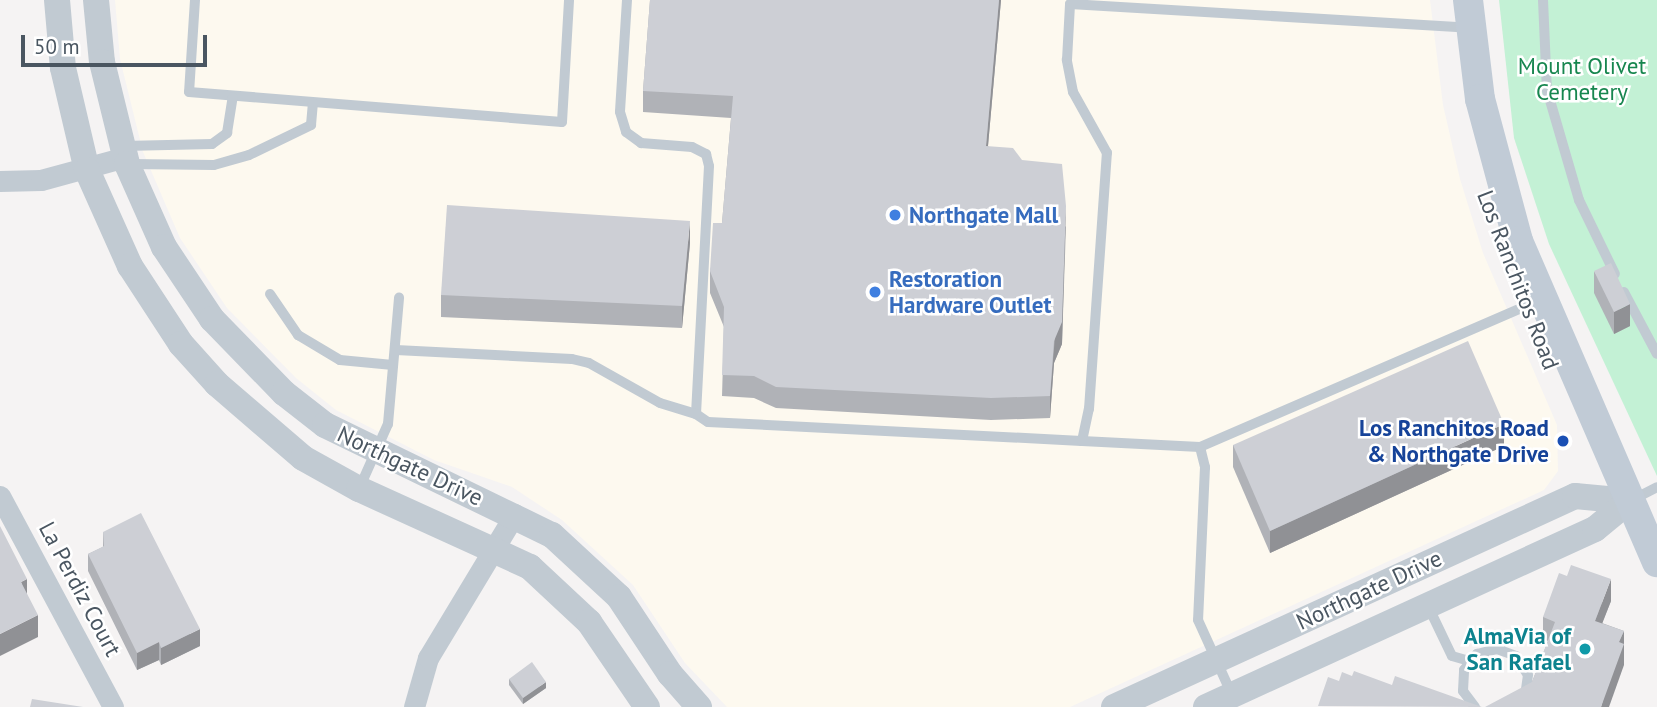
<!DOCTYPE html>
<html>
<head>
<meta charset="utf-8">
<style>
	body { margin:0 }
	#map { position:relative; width:1657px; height:707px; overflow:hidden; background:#f5f3f3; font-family:"PT Sans",sans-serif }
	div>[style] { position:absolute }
	.commercial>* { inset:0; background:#fdf9ef }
	.green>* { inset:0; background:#c3f1d5 }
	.service>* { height:10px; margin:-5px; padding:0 5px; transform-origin:5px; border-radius:5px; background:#c1cad2 }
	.minor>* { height:21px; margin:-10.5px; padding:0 10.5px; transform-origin:10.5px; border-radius:10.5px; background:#c1cad2 }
	.tertiary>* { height:26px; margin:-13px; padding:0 13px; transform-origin:13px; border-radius:13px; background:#c1cad2 }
	.secondary>* { height:30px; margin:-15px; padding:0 15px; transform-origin:15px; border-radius:15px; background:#c1cbd6 }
	.wall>* { inset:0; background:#b0b2b7 }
	.shaded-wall>* { inset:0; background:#909195 }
	.building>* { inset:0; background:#cdcfd5 }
	.dots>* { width:19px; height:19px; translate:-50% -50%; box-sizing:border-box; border:4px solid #fff; border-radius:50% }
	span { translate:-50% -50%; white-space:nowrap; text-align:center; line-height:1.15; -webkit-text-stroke:5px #fff; paint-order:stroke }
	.park-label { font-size:23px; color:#17864f }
	.shop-label { font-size:23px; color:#366cbe; font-weight:700 }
	.left { translate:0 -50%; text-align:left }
	.street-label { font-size:23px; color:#4a5661 }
	.transit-label { font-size:23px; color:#164399; font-weight:700 }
	.right { translate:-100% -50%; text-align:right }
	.culture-label { font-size:23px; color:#0d838f; font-weight:700 }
	.scale { position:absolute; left:21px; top:35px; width:186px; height:32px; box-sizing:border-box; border:4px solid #4a5661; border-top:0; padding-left:9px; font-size:21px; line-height:24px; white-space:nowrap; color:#4a5661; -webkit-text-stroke:5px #fff; paint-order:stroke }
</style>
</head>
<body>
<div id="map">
	<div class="commercial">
		<div style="clip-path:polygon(115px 0,1430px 0,1443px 105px,1460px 179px,1483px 253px,1557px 425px,1558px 471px,1544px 490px,1070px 707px,727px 707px,685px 663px,633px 585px,562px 520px,512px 487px,434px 460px,336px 410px,296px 378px,227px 308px,180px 238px,143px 152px,120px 59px)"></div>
	</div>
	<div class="green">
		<div style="clip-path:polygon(1499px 0,1657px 0,1657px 476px,1549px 244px,1514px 138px)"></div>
	</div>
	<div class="service">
		<div style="left:195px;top:0;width:92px;rotate:93.7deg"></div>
		<div style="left:189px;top:92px;width:374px;rotate:4.6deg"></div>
		<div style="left:562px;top:122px;width:122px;rotate:-86.7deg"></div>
		<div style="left:627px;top:0;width:112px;rotate:93.6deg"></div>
		<div style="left:620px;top:112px;width:21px;rotate:73deg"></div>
		<div style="left:626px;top:132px;width:19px;rotate:36deg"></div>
		<div style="left:641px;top:143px;width:51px;rotate:4.5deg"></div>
		<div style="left:692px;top:147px;width:16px;rotate:27deg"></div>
		<div style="left:706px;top:154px;width:12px;rotate:76deg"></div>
		<div style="left:709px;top:166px;width:248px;rotate:93deg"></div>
		<div style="left:696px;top:414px;width:14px;rotate:34deg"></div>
		<div style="left:708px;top:422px;width:374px;rotate:2.9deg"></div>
		<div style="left:1082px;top:441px;width:33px;rotate:-78deg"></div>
		<div style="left:1089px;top:409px;width:257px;rotate:-86deg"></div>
		<div style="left:1107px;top:153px;width:70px;rotate:-119.1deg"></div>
		<div style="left:1073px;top:92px;width:33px;rotate:-101deg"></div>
		<div style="left:1067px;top:60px;width:56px;rotate:-86.9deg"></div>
		<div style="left:1070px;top:4px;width:400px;rotate:3.4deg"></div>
		<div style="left:1543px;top:0;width:90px;rotate:87.5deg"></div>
		<div style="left:1547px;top:90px;width:115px;rotate:73.8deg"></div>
		<div style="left:1579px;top:200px;width:82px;rotate:64.1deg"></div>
		<div style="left:124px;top:146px;width:88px;rotate:-1.3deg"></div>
		<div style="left:212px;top:144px;width:19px;rotate:-36deg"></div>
		<div style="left:227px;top:133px;width:36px;rotate:-81deg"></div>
		<div style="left:130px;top:164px;width:84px;rotate:0.7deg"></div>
		<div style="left:214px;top:165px;width:36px;rotate:-16deg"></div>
		<div style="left:249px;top:155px;width:69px;rotate:-25.8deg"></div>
		<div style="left:311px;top:125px;width:22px;rotate:-85deg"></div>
		<div style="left:1624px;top:292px;width:70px;rotate:62deg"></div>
		<div style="left:270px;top:294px;width:50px;rotate:55.7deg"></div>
		<div style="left:298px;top:335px;width:49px;rotate:30.8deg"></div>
		<div style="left:340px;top:360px;width:53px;rotate:5.4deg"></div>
		<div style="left:396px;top:350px;width:176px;rotate:2.9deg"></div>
		<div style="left:572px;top:359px;width:17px;rotate:13deg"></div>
		<div style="left:589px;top:363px;width:81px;rotate:29.4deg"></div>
		<div style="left:660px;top:403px;width:38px;rotate:17deg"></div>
		<div style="left:1082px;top:441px;width:118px;rotate:2.9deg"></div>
		<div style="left:1200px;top:447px;width:21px;rotate:76deg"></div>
		<div style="left:1205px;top:467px;width:153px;rotate:92.6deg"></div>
		<div style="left:1198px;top:620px;width:82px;rotate:65.6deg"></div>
		<div style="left:1200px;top:447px;width:353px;rotate:-23.4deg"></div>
		<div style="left:359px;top:489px;width:71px;rotate:-66deg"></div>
		<div style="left:388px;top:424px;width:127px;rotate:-85deg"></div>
		<div style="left:1632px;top:500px;width:28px;rotate:-27deg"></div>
		<div style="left:1428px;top:606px;width:55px;rotate:64.4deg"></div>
		<div style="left:1452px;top:656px;width:19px;rotate:16deg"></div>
		<div style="left:1475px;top:707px;width:20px;rotate:-127deg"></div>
		<div style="left:1463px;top:691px;width:21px;rotate:-87deg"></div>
		<div style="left:1464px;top:670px;width:21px;rotate:-51deg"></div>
		<div style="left:1477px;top:654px;width:21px;rotate:-14deg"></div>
		<div style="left:1497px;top:649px;width:20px;rotate:20deg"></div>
		<div style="left:1516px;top:656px;width:22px;rotate:58deg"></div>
		<div style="left:1528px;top:675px;width:22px;rotate:98deg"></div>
		<div style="left:1525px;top:697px;width:13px;rotate:132deg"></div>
	</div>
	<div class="minor">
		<div style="left:0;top:181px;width:41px;rotate:-1.4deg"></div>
		<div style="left:41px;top:180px;width:87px;rotate:-15.3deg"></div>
		<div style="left:0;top:496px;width:239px;rotate:61.8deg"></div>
		<div style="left:414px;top:707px;width:51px;rotate:-74.1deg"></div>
		<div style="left:428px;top:658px;width:168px;rotate:-58.9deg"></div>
	</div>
	<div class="tertiary">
		<div style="left:57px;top:0;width:68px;rotate:85deg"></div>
		<div style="left:63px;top:68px;width:105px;rotate:76.8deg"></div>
		<div style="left:87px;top:170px;width:105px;rotate:65.9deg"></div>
		<div style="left:130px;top:266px;width:93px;rotate:56.8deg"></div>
		<div style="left:181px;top:344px;width:54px;rotate:48deg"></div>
		<div style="left:217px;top:384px;width:113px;rotate:40.7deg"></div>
		<div style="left:303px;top:458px;width:64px;rotate:29deg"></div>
		<div style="left:359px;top:489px;width:188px;rotate:24.5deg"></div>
		<div style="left:530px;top:567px;width:81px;rotate:43deg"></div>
		<div style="left:589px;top:622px;width:103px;rotate:55.7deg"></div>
		<div style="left:96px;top:0;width:62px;rotate:84.5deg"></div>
		<div style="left:102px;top:62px;width:105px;rotate:76.2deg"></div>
		<div style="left:127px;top:164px;width:91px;rotate:66deg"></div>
		<div style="left:164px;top:247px;width:87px;rotate:56.3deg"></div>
		<div style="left:212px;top:319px;width:103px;rotate:45.8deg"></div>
		<div style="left:284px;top:393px;width:52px;rotate:38deg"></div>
		<div style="left:325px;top:425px;width:252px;rotate:25.9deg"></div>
		<div style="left:552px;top:535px;width:91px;rotate:42.8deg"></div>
		<div style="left:619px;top:597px;width:92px;rotate:56.5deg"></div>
		<div style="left:670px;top:674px;width:44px;rotate:48.7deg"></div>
		<div style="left:1114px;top:707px;width:507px;rotate:-24.59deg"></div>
		<div style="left:1575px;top:496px;width:54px;rotate:5.3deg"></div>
		<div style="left:1206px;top:707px;width:428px;rotate:-24.6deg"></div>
		<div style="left:1595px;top:529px;width:44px;rotate:-39.5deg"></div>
	</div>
	<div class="secondary">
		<div style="left:1468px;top:0;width:100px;rotate:83.1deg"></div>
		<div style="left:1480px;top:99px;width:147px;rotate:75deg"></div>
		<div style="left:1518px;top:241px;width:350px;rotate:66.6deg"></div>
	</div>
	<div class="wall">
		<div style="clip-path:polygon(650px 0,1001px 0,988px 146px,1066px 227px,1062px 344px,1054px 363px,1050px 418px,991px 420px,776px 408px,754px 398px,722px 396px,724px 327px,710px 293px,710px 271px,722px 223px,731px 118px,643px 112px,643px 91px)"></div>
		<div style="clip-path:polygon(690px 243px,682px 328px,441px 317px,441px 295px)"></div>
		<div style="clip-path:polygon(1594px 271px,1630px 326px,1614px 334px,1594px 293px)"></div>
		<div style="clip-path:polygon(1233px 445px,1504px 446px,1270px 553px,1233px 467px)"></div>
		<div style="clip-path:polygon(103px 532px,200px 646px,161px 665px,159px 660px,137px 670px,88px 571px,88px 554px,103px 547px)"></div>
		<div style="clip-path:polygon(1611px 601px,1602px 623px,1624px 631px,1624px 665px,1532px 682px,1548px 641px,1543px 639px,1543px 617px)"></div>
		<div style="clip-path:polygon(509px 679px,546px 688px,523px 704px,509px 685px)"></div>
	</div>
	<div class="shaded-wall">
		<div style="clip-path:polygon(999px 0,1001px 0,986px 168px,986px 146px)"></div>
		<div style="clip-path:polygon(1066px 206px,1062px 344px,1054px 363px,1050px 418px,1050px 396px)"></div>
		<div style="clip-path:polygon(690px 221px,690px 243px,682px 328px,682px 306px)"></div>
		<div style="clip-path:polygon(1630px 304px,1630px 326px,1614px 334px,1614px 312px)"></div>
		<div style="clip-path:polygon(1504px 424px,1504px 446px,1270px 553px,1270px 531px)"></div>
		<div style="clip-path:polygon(27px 579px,27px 601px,21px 582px)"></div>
		<div style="clip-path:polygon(1611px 579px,1611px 601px,1595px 642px,1595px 621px)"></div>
		<div style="clip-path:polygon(38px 615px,38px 637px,0 656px,0 634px)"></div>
		<div style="clip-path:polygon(200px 629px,200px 646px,161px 665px,161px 648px)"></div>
		<div style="clip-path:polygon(1624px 631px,1624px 665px,1609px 707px,1601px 707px,1619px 642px)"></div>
		<div style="clip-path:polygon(159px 642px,159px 660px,137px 670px,137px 653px)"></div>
		<div style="clip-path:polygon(546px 682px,546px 688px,523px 704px,523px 698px)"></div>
	</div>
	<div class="building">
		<div style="clip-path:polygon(650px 0,999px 0,986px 146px,1013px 148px,1022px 160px,1062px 164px,1066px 206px,1062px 322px,1054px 341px,1050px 396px,991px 398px,776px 387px,754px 376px,722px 375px,724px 307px,710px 271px,713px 223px,722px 223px,733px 96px,643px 91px)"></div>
		<div style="clip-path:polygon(447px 205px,690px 221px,682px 306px,441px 295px)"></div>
		<div style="clip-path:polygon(1611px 263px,1630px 304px,1614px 312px,1594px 271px)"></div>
		<div style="clip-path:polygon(1468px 341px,1504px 424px,1270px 531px,1233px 445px)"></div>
		<div style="clip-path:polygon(141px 513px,200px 629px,161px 648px,159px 642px,137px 653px,88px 554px,104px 546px,103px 532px)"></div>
		<div style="clip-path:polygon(0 526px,27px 579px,21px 582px,38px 615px,0 634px)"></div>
		<div style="clip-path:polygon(1571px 565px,1611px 579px,1595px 621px,1624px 631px,1619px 642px,1624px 644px,1601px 707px,1485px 707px,1532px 682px,1555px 622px,1543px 617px,1559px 573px,1567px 576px)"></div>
		<div style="clip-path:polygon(532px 662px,546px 682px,523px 698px,509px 679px)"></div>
		<div style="clip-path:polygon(1354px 671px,1392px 685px,1395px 676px,1482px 707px,1318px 706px,1328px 677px,1339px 681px,1342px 672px,1352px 676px)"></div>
		<div style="clip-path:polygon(32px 699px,83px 707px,30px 707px)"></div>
	</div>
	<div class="dots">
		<div style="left:895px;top:215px;background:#3f7fe0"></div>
		<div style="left:875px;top:292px;background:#3f7fe0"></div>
		<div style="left:1563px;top:441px;background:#1a4fb4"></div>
		<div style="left:1585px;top:649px;background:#0f9aa8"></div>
	</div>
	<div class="park-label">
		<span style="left:1582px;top:79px">Mount Olivet<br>Cemetery</span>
	</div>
	<div class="shop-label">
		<span class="left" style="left:909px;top:215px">Northgate Mall</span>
		<span class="left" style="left:889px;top:292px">Restoration<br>Hardware Outlet</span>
	</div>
	<div class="street-label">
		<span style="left:1518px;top:280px;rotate:69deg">Los Ranchitos Road</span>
		<span style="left:410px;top:466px;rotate:25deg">Northgate Drive</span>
		<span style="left:80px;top:589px;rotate:62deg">La Perdiz Court</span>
		<span style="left:1369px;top:590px;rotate:-25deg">Northgate Drive</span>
	</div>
	<div class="transit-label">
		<span class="right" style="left:1549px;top:441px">Los Ranchitos Road<br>&amp; Northgate Drive</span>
	</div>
	<div class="culture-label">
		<span class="right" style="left:1571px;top:649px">AlmaVia of<br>San Rafael</span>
	</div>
	<div class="scale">50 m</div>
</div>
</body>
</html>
